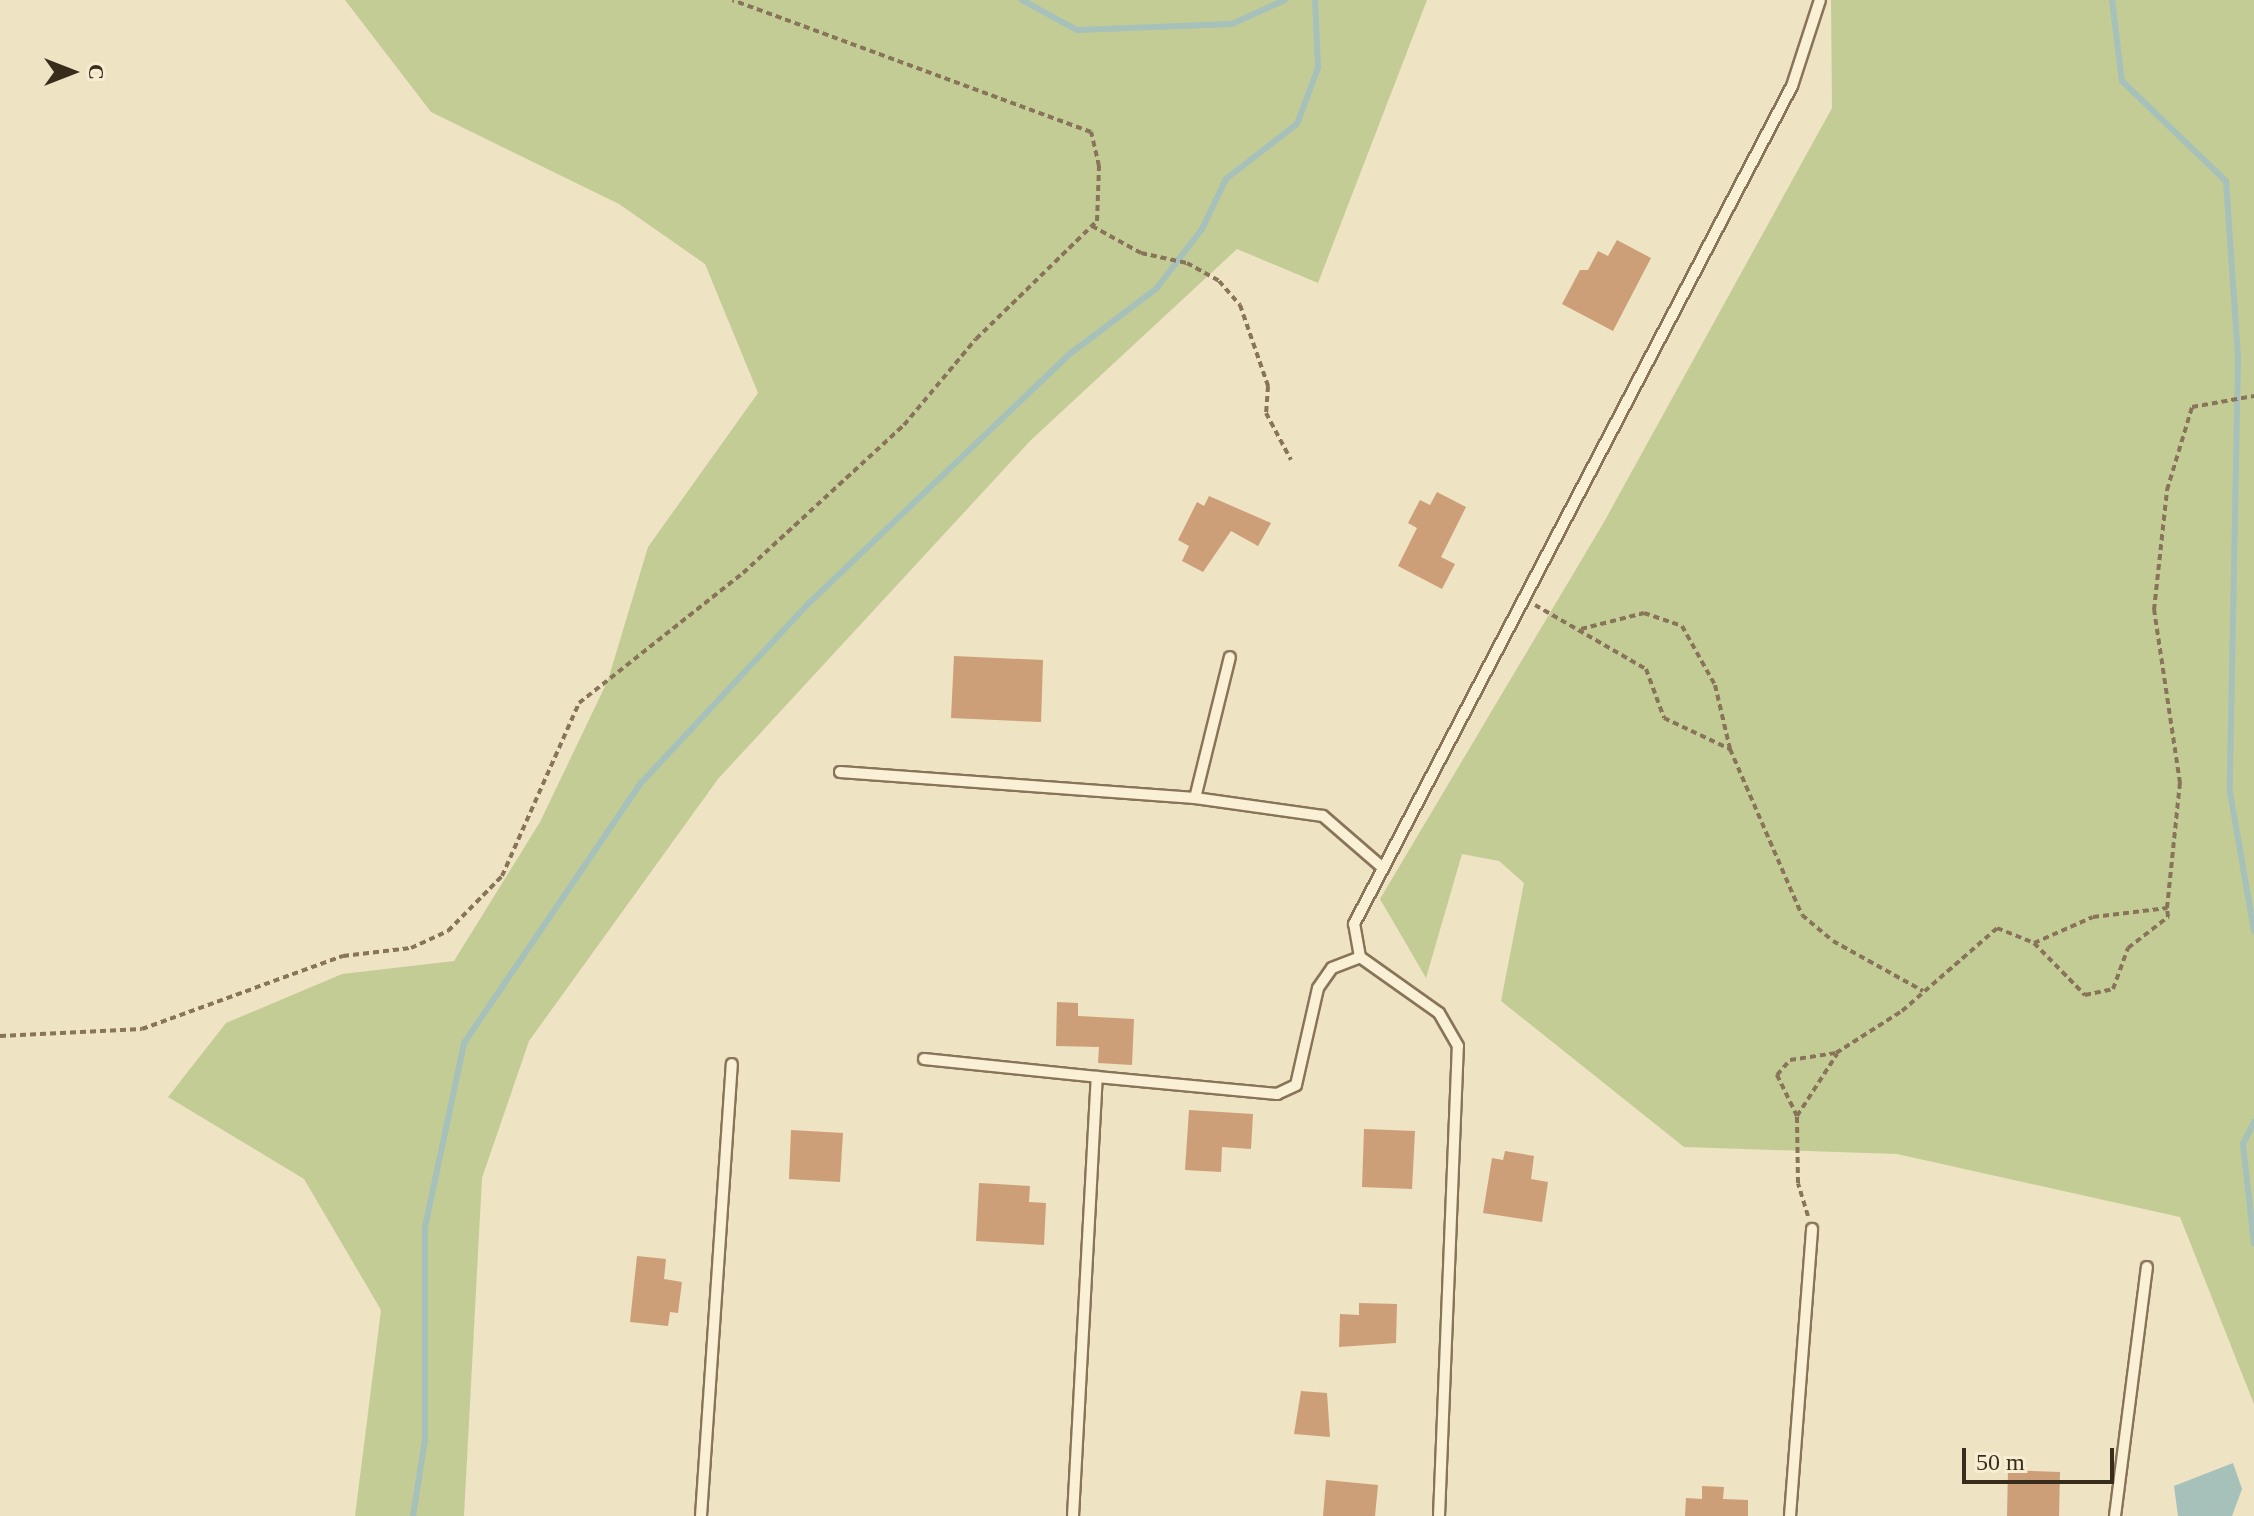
<!DOCTYPE html>
<html>
<head>
<meta charset="utf-8">
<style>
	body { margin:0 }
	#map { position:relative; width:2254px; height:1516px; overflow:hidden; background:#eee3c2; font-family:Georgia,serif }
	div>[style] { position:absolute }
	.green>* { inset:0; background:#c4cc96 }
	.water>* { inset:0; background:#a5c1ba }
	.stream>* { height:6px; margin:-3px; padding:0 3px; transform-origin:3px; border-radius:3px; background:#a5c1ba }
	.building>* { inset:0; background:#cd9f78 }
	.path>* { height:4px; margin-top:-2px; transform-origin:0; background:repeating-linear-gradient(90deg,#887459 0 6px,transparent 0 10px) }
	.roads { filter:drop-shadow(2px 0 #887459) drop-shadow(-2px 0 #887459) drop-shadow(0 2px #887459) drop-shadow(0 -2px #887459) }
	.lane>* { height:10px; margin:-5px; padding:0 5px; transform-origin:5px; border-radius:5px; background:#f9f0d6 }
	span { translate:-50% -50%; white-space:nowrap; text-align:center; line-height:1.15; -webkit-text-stroke:8px #f6edd2; paint-order:stroke }
	.north { position:absolute; left:32px; top:32px; width:80px; height:80px; -webkit-text-stroke:6px #f6edd2; paint-order:stroke; rotate:90deg; font-size:22px; font-weight:700; line-height:32px; text-align:center; color:#382c1d }
	.north::after { content:''; display:block; margin:auto; width:28px; height:36px; background:#382c1d; clip-path:polygon(50% 0,100% 100%,50% 72%,0 100%) }
	.scale { position:absolute; left:1962px; top:1448px; width:152px; height:36px; box-sizing:border-box; border:4px solid #382c1d; border-top:0; padding-left:10px; font-size:24px; line-height:28px; white-space:nowrap; color:#382c1d; -webkit-text-stroke:6px #f6edd2; paint-order:stroke }
</style>
</head>
<body>
<div id="map">
	<div class="green">
		<div style="clip-path:polygon(345px 0,1427px 0,1318px 283px,1237px 249px,1030px 441px,718px 779px,529px 1041px,482px 1178px,464px 1516px,355px 1516px,381px 1310px,304px 1179px,168px 1097px,226px 1023px,342px 974px,454px 961px,540px 822px,608px 680px,648px 547px,758px 393px,705px 264px,619px 204px,431px 112px)"></div>
		<div style="clip-path:polygon(1831px 0,2254px 0,2254px 1404px,2180px 1217px,1897px 1154px,1684px 1147px,1501px 1001px,1524px 883px,1499px 861px,1462px 854px,1426px 978px,1380px 899px,1604px 522px,1832px 108px)"></div>
	</div>
	<div class="water">
		<div style="clip-path:polygon(2233px 1463px,2242px 1489px,2232px 1516px,2178px 1516px,2174px 1486px)"></div>
	</div>
	<div class="stream">
		<div style="left:1022px;top:0;width:63px;rotate:28.6deg"></div>
		<div style="left:1077px;top:30px;width:155px;rotate:-2.2deg"></div>
		<div style="left:1232px;top:24px;width:58px;rotate:-24.4deg"></div>
		<div style="left:2112px;top:0;width:82px;rotate:83deg"></div>
		<div style="left:2122px;top:81px;width:144px;rotate:43.9deg"></div>
		<div style="left:2226px;top:181px;width:178px;rotate:86.1deg"></div>
		<div style="left:2238px;top:359px;width:433px;rotate:91.1deg"></div>
		<div style="left:2230px;top:792px;width:141px;rotate:80.2deg"></div>
		<div style="left:2254px;top:1122px;width:25px;rotate:117deg"></div>
		<div style="left:2243px;top:1144px;width:100px;rotate:83.7deg"></div>
		<div style="left:413px;top:1516px;width:78px;rotate:-81.1deg"></div>
		<div style="left:425px;top:1439px;width:212px;rotate:-90deg"></div>
		<div style="left:425px;top:1227px;width:188px;rotate:-78deg"></div>
		<div style="left:464px;top:1043px;width:315px;rotate:-55.8deg"></div>
		<div style="left:641px;top:783px;width:245px;rotate:-47deg"></div>
		<div style="left:808px;top:604px;width:364px;rotate:-43.7deg"></div>
		<div style="left:1071px;top:353px;width:106px;rotate:-37deg"></div>
		<div style="left:1156px;top:289px;width:76px;rotate:-52.5deg"></div>
		<div style="left:1202px;top:229px;width:55px;rotate:-64.4deg"></div>
		<div style="left:1226px;top:179px;width:90px;rotate:-37.8deg"></div>
		<div style="left:1297px;top:124px;width:60px;rotate:-69.4deg"></div>
		<div style="left:1318px;top:68px;width:68px;rotate:-92.5deg"></div>
	</div>
	<div class="building">
		<div style="clip-path:polygon(1617px 240px,1651px 258px,1613px 331px,1562px 304px,1580px 270px,1588px 270px,1598px 251px,1608px 256px)"></div>
		<div style="clip-path:polygon(1437px 492px,1466px 507px,1441px 557px,1455px 564px,1442px 589px,1398px 566px,1417px 528px,1408px 523px,1420px 500px,1430px 505px)"></div>
		<div style="clip-path:polygon(1209px 496px,1271px 523px,1258px 546px,1231px 531px,1203px 572px,1182px 561px,1189px 546px,1178px 540px,1197px 502px,1204px 506px)"></div>
		<div style="clip-path:polygon(954px 656px,1043px 660px,1041px 722px,951px 718px)"></div>
		<div style="clip-path:polygon(1057px 1002px,1078px 1003px,1078px 1016px,1134px 1019px,1132px 1065px,1098px 1063px,1099px 1047px,1056px 1046px)"></div>
		<div style="clip-path:polygon(1189px 1110px,1253px 1114px,1251px 1149px,1222px 1147px,1221px 1172px,1185px 1170px)"></div>
		<div style="clip-path:polygon(1364px 1129px,1415px 1131px,1412px 1189px,1362px 1187px)"></div>
		<div style="clip-path:polygon(791px 1130px,843px 1133px,840px 1182px,789px 1179px)"></div>
		<div style="clip-path:polygon(1505px 1151px,1534px 1156px,1531px 1179px,1548px 1182px,1542px 1222px,1483px 1213px,1492px 1158px,1503px 1160px)"></div>
		<div style="clip-path:polygon(979px 1183px,1030px 1186px,1029px 1202px,1046px 1203px,1044px 1245px,976px 1241px)"></div>
		<div style="clip-path:polygon(637px 1256px,666px 1259px,664px 1279px,682px 1282px,678px 1313px,670px 1312px,668px 1326px,630px 1322px)"></div>
		<div style="clip-path:polygon(1359px 1303px,1397px 1304px,1396px 1343px,1339px 1347px,1340px 1314px,1359px 1315px)"></div>
		<div style="clip-path:polygon(1301px 1391px,1327px 1393px,1330px 1437px,1294px 1434px)"></div>
		<div style="clip-path:polygon(2008px 1470px,2060px 1472px,2059px 1516px,2007px 1516px)"></div>
		<div style="clip-path:polygon(1326px 1480px,1378px 1485px,1375px 1516px,1323px 1516px)"></div>
		<div style="clip-path:polygon(1702px 1486px,1724px 1487px,1723px 1499px,1748px 1500px,1748px 1516px,1685px 1516px,1686px 1498px,1702px 1499px)"></div>
	</div>
	<div class="path">
		<div style="left:1092px;top:226px;width:56px;rotate:28.9deg"></div>
		<div style="left:1141px;top:253px;width:47px;rotate:12.3deg"></div>
		<div style="left:1187px;top:263px;width:37px;rotate:29deg"></div>
		<div style="left:1219px;top:281px;width:32px;rotate:49deg"></div>
		<div style="left:1240px;top:305px;width:86px;rotate:70.9deg"></div>
		<div style="left:1268px;top:386px;width:27px;rotate:94deg"></div>
		<div style="left:1266px;top:413px;width:53px;rotate:62deg"></div>
		<div style="left:1535px;top:605px;width:128px;rotate:30deg"></div>
		<div style="left:1646px;top:669px;width:52px;rotate:69.8deg"></div>
		<div style="left:1664px;top:718px;width:73px;rotate:25.2deg"></div>
		<div style="left:1730px;top:749px;width:181px;rotate:66.6deg"></div>
		<div style="left:1802px;top:915px;width:40px;rotate:40deg"></div>
		<div style="left:1833px;top:941px;width:103px;rotate:29.1deg"></div>
		<div style="left:1581px;top:629px;width:65px;rotate:-14.3deg"></div>
		<div style="left:1644px;top:613px;width:40px;rotate:18.9deg"></div>
		<div style="left:1682px;top:626px;width:68px;rotate:60.8deg"></div>
		<div style="left:1715px;top:685px;width:66px;rotate:76.8deg"></div>
		<div style="left:2034px;top:943px;width:73px;rotate:45.6deg"></div>
		<div style="left:2085px;top:995px;width:29px;rotate:-12deg"></div>
		<div style="left:2113px;top:989px;width:44px;rotate:-69.9deg"></div>
		<div style="left:2128px;top:948px;width:51px;rotate:-37.8deg"></div>
		<div style="left:2168px;top:917px;width:9px;rotate:-96deg"></div>
		<div style="left:0;top:1036px;width:142px;rotate:-2.8deg"></div>
		<div style="left:142px;top:1029px;width:214px;rotate:-20deg"></div>
		<div style="left:343px;top:956px;width:68px;rotate:-6.7deg"></div>
		<div style="left:411px;top:948px;width:41px;rotate:-24.7deg"></div>
		<div style="left:448px;top:931px;width:77px;rotate:-45.5deg"></div>
		<div style="left:502px;top:876px;width:189px;rotate:-66deg"></div>
		<div style="left:579px;top:703px;width:209px;rotate:-38.4deg"></div>
		<div style="left:743px;top:573px;width:219px;rotate:-42.6deg"></div>
		<div style="left:904px;top:425px;width:112px;rotate:-50.1deg"></div>
		<div style="left:976px;top:339px;width:169px;rotate:-44.3deg"></div>
		<div style="left:1097px;top:221px;width:55px;rotate:-87.9deg"></div>
		<div style="left:1099px;top:166px;width:35px;rotate:-103deg"></div>
		<div style="left:1091px;top:132px;width:382px;rotate:-159.8deg"></div>
		<div style="left:1797px;top:1116px;width:46px;rotate:-116deg"></div>
		<div style="left:1777px;top:1075px;width:20px;rotate:-49deg"></div>
		<div style="left:1790px;top:1060px;width:47px;rotate:-8.7deg"></div>
		<div style="left:1836px;top:1053px;width:78px;rotate:-32.5deg"></div>
		<div style="left:1902px;top:1011px;width:126px;rotate:-41.1deg"></div>
		<div style="left:1997px;top:928px;width:40px;rotate:22deg"></div>
		<div style="left:2034px;top:943px;width:64px;rotate:-23.8deg"></div>
		<div style="left:2093px;top:917px;width:75px;rotate:-6.9deg"></div>
		<div style="left:2167px;top:908px;width:126px;rotate:-84.1deg"></div>
		<div style="left:2180px;top:783px;width:175px;rotate:-98.5deg"></div>
		<div style="left:2154px;top:610px;width:121px;rotate:-83.8deg"></div>
		<div style="left:2167px;top:490px;width:87px;rotate:-73.2deg"></div>
		<div style="left:2192px;top:407px;width:63px;rotate:-10.1deg"></div>
		<div style="left:1808px;top:1216px;width:34px;rotate:-107deg"></div>
		<div style="left:1798px;top:1183px;width:67px;rotate:-90.9deg"></div>
		<div style="left:1797px;top:1116px;width:74px;rotate:-57.2deg"></div>
	</div>
	<div class="roads">
		<div class="lane">
			<div style="left:840px;top:772px;width:356px;rotate:4.2deg"></div>
			<div style="left:1195px;top:798px;width:129px;rotate:8deg"></div>
			<div style="left:1323px;top:816px;width:79px;rotate:40.9deg"></div>
			<div style="left:1195px;top:798px;width:145px;rotate:-76.1deg"></div>
			<div style="left:924px;top:1059px;width:174px;rotate:5.9deg"></div>
			<div style="left:701px;top:1516px;width:453px;rotate:-86.1deg"></div>
			<div style="left:1073px;top:1516px;width:440px;rotate:-86.9deg"></div>
			<div style="left:1097px;top:1077px;width:181px;rotate:5.4deg"></div>
			<div style="left:1277px;top:1094px;width:21px;rotate:-25deg"></div>
			<div style="left:1296px;top:1085px;width:99px;rotate:-77.2deg"></div>
			<div style="left:1318px;top:988px;width:24px;rotate:-55deg"></div>
			<div style="left:1332px;top:968px;width:30px;rotate:-21deg"></div>
			<div style="left:1439px;top:1516px;width:470px;rotate:-87.7deg"></div>
			<div style="left:1458px;top:1046px;width:38px;rotate:-120deg"></div>
			<div style="left:1439px;top:1013px;width:97px;rotate:-144.7deg"></div>
			<div style="left:1360px;top:957px;width:34px;rotate:-100deg"></div>
			<div style="left:1354px;top:924px;width:946px;rotate:-62.41deg"></div>
			<div style="left:1792px;top:86px;width:90px;rotate:-72deg"></div>
			<div style="left:1790px;top:1516px;width:288px;rotate:-85.6deg"></div>
			<div style="left:2115px;top:1516px;width:251px;rotate:-82.7deg"></div>
		</div>
	</div>
	<div class="north">С</div>
	<div class="scale">50 m</div>
</div>
</body>
</html>
